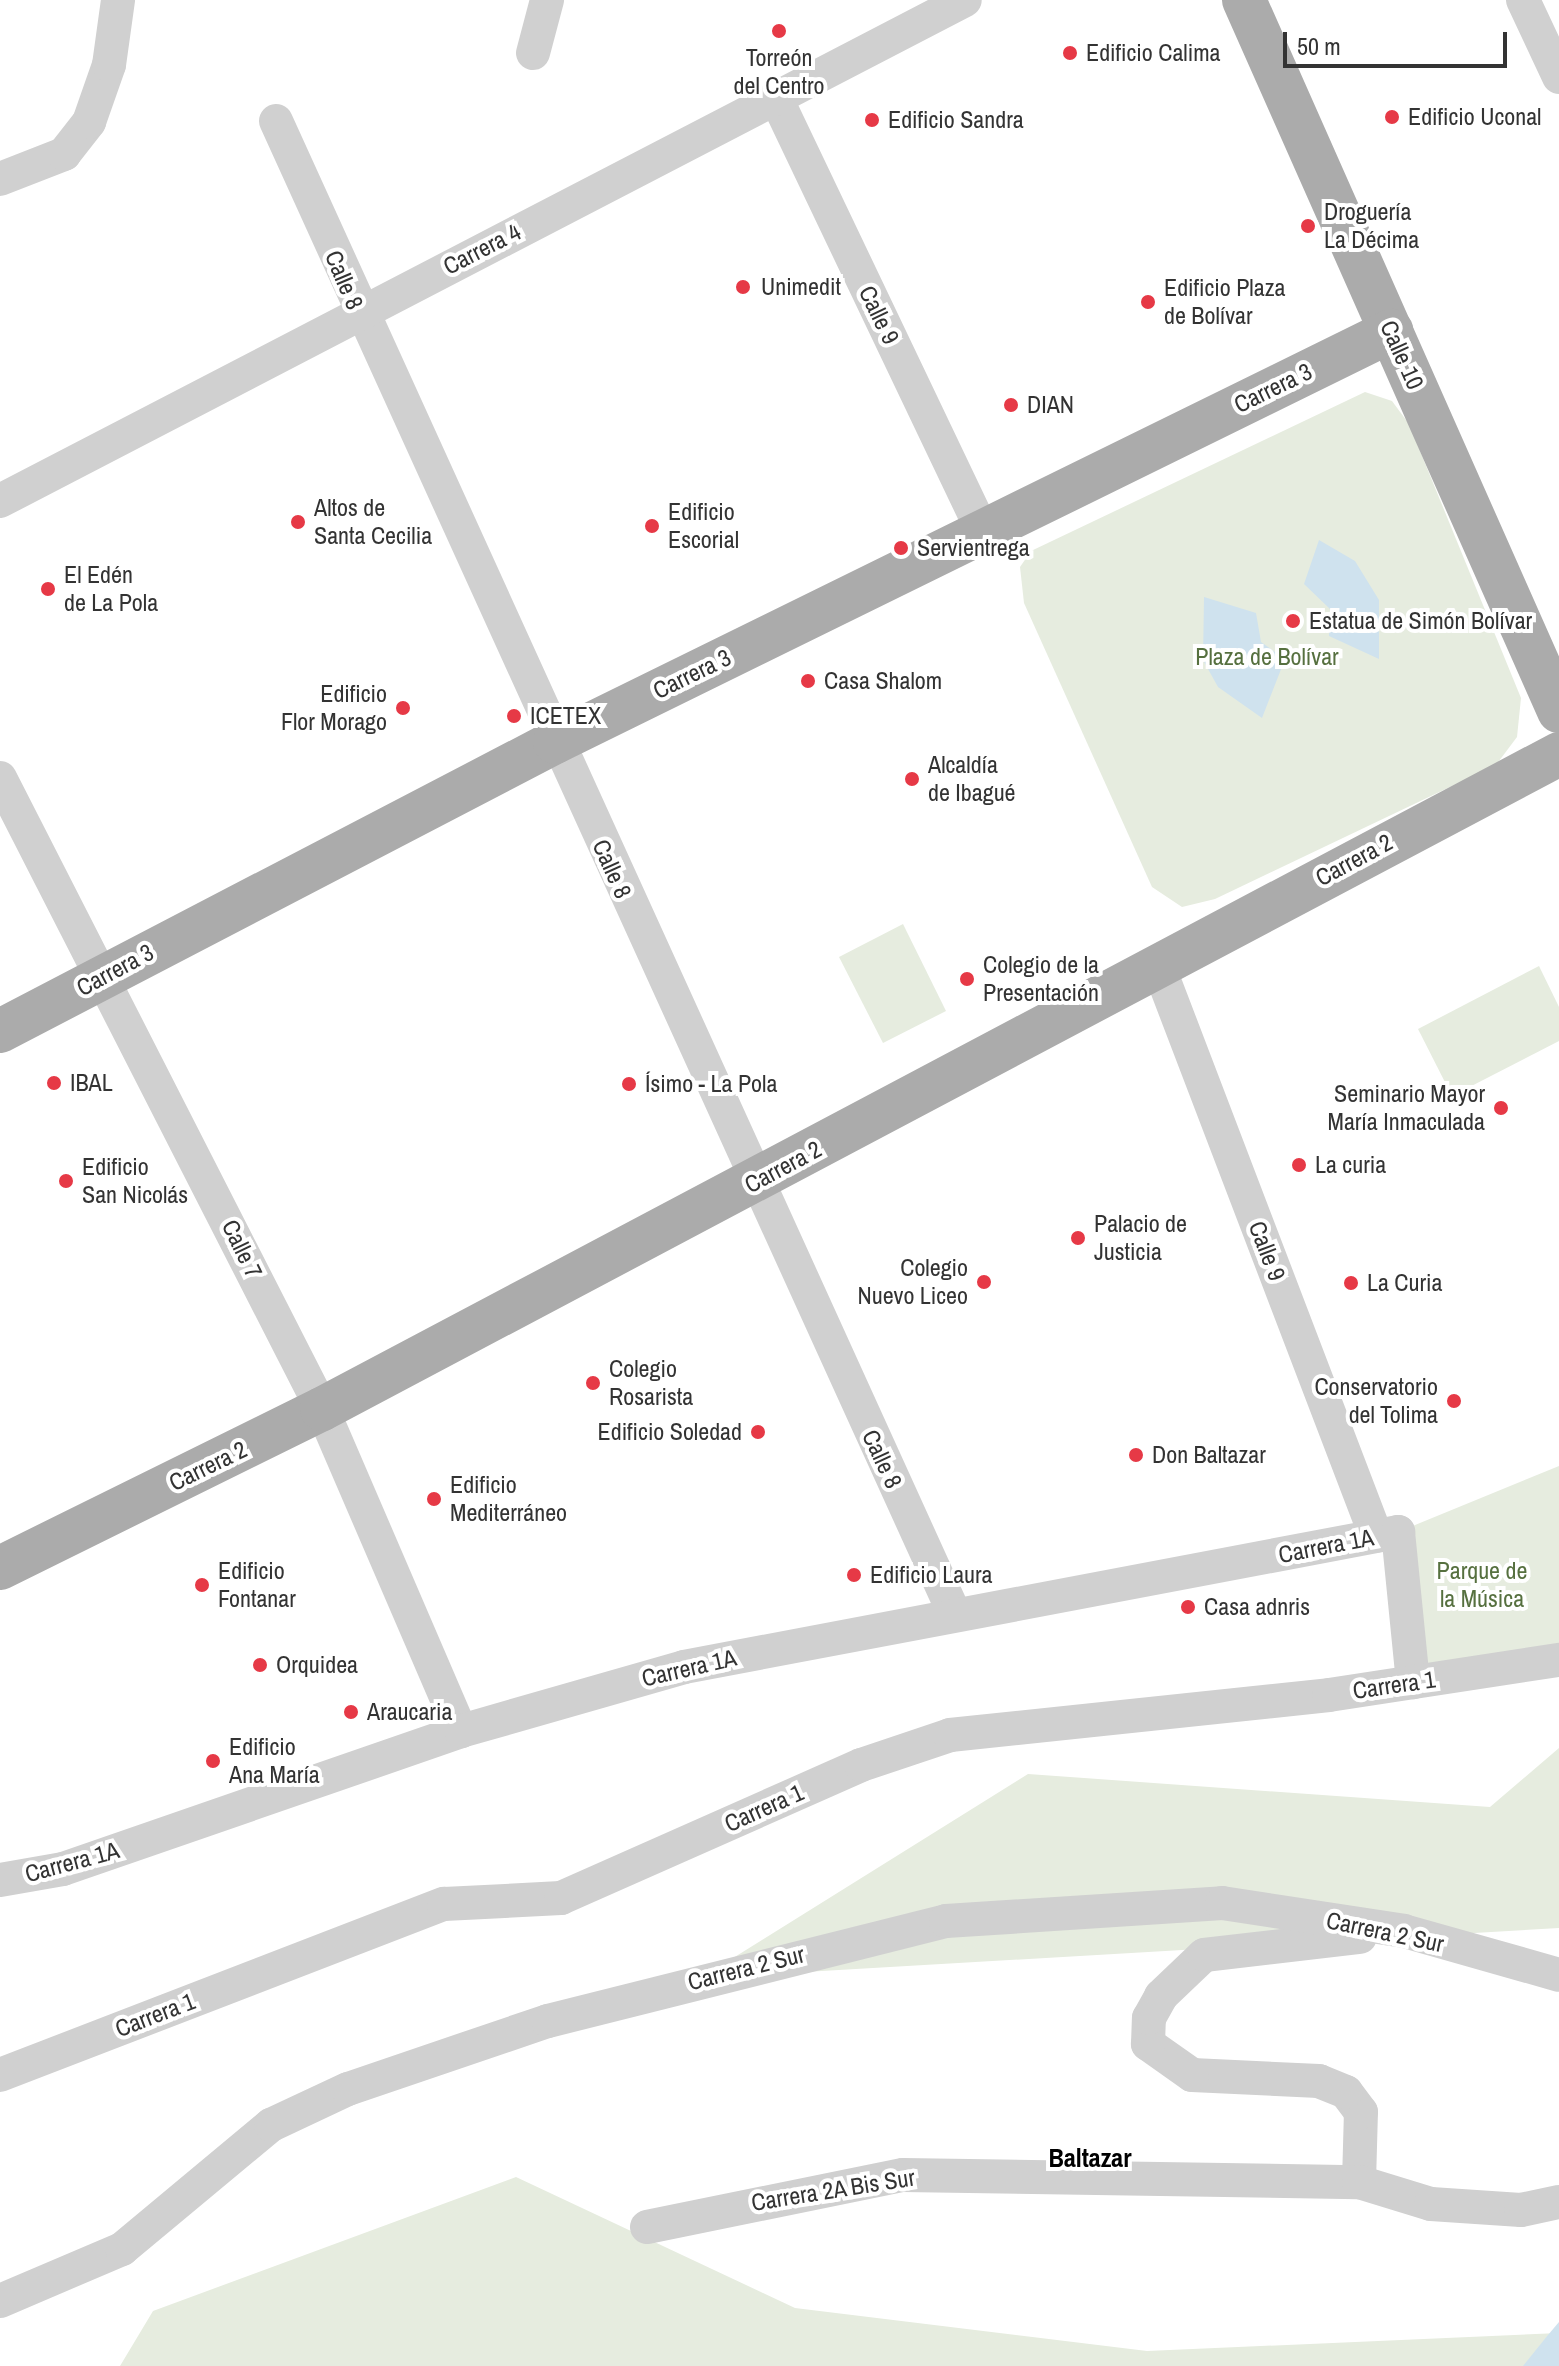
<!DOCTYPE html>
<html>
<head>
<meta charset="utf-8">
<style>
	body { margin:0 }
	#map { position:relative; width:1559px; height:2366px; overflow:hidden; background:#fff; font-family:"Archivo Narrow",sans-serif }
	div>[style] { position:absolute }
	.green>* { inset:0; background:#e6ecdf }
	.water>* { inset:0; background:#cfe2ee }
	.minor>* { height:34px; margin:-17px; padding:0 17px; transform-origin:17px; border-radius:17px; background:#d0d0d0 }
	.major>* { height:44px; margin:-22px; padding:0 22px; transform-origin:22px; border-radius:22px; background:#ababab }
	.dots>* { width:22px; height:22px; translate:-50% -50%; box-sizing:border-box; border:4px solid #fff; border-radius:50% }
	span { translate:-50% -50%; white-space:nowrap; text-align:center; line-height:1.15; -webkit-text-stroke:8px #fff; paint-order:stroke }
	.poi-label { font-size:24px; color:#333 }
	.left { translate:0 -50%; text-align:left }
	.right { translate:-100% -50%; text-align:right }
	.street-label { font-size:24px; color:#333 }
	.park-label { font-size:24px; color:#56703f }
	.neighbourhood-label { font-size:26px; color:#000; font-weight:700 }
	.scale { position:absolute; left:1283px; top:32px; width:224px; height:36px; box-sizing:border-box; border:4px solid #333; border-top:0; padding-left:10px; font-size:24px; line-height:28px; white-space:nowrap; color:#333; -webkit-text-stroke:6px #fff; paint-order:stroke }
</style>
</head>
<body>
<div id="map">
	<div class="green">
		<div style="clip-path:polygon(1365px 392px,1392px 401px,1409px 424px,1521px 698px,1517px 737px,1496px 765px,1215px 899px,1182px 907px,1152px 887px,1024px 603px,1020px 567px,1031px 551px)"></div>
		<div style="clip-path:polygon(903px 924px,946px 1011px,883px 1043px,839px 957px)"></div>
		<div style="clip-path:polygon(1539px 966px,1559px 1007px,1559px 1041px,1452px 1096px,1418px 1029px)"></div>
		<div style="clip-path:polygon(1559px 1466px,1559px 1660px,1413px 1682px,1398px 1532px)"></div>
		<div style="clip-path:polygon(1559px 1748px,1559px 1928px,701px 1978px,1028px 1774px,1490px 1807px)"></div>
		<div style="clip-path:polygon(516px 2177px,795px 2308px,1147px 2351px,1559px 2333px,1559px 2366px,120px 2366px,153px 2311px)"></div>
	</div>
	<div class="water">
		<div style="clip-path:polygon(1319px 540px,1355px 561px,1379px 600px,1379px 659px,1329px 636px,1330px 609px,1304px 584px)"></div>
		<div style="clip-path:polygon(1204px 597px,1256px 613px,1261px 642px,1285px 659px,1262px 718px,1218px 687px,1203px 660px)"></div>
		<div style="clip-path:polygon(1559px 2322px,1559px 2366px,1523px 2366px,1548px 2335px)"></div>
	</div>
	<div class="minor">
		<div style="left:1523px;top:0;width:85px;rotate:64.9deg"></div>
		<div style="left:533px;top:53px;width:55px;rotate:-75.2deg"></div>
		<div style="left:777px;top:100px;width:476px;rotate:64.5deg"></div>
		<div style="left:276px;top:121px;width:1641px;rotate:65.56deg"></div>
		<div style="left:0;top:179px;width:69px;rotate:-21.3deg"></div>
		<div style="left:64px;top:154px;width:41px;rotate:-52deg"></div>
		<div style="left:89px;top:122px;width:60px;rotate:-70.7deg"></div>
		<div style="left:109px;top:65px;width:66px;rotate:-82.1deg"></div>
		<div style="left:0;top:501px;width:1087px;rotate:-27.44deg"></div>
		<div style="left:0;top:778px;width:708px;rotate:62.96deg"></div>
		<div style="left:322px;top:1409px;width:351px;rotate:66.7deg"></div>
		<div style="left:1158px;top:965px;width:611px;rotate:69.1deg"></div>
		<div style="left:0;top:1880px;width:64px;rotate:-9.9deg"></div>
		<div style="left:63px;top:1869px;width:421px;rotate:-19.1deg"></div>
		<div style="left:461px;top:1731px;width:232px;rotate:-16deg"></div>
		<div style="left:684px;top:1667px;width:727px;rotate:-10.71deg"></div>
		<div style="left:1398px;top:1532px;width:151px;rotate:84.3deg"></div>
		<div style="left:0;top:2075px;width:476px;rotate:-21.1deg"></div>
		<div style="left:444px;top:1904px;width:117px;rotate:-2.9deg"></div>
		<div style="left:561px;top:1898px;width:328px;rotate:-23.9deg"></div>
		<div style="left:861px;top:1765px;width:94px;rotate:-18.6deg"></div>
		<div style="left:950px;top:1735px;width:381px;rotate:-6deg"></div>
		<div style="left:1329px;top:1695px;width:233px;rotate:-8.7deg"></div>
		<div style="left:1359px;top:2182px;width:70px;rotate:-88.4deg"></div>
		<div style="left:1361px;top:2112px;width:25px;rotate:-127deg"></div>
		<div style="left:1346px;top:2092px;width:29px;rotate:-158deg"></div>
		<div style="left:1319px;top:2081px;width:127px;rotate:-177.3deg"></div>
		<div style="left:1192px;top:2075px;width:54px;rotate:-144.8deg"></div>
		<div style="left:1148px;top:2044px;width:26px;rotate:-88deg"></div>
		<div style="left:1149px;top:2018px;width:25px;rotate:-61deg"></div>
		<div style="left:1161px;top:1996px;width:59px;rotate:-43.6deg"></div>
		<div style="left:1204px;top:1955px;width:157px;rotate:-6.6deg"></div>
		<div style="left:647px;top:2227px;width:261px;rotate:-11.5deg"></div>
		<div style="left:903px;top:2175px;width:456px;rotate:0.9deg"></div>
		<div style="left:1359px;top:2182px;width:75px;rotate:17deg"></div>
		<div style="left:1431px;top:2204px;width:90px;rotate:3.8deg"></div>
		<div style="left:1521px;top:2210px;width:39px;rotate:-12deg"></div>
		<div style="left:0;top:2301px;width:133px;rotate:-23.1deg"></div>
		<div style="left:122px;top:2249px;width:194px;rotate:-39.8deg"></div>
		<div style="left:271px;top:2125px;width:85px;rotate:-25.1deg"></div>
		<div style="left:348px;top:2089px;width:211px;rotate:-18.8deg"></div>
		<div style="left:548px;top:2021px;width:410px;rotate:-14.1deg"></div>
		<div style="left:946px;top:1921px;width:277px;rotate:-3.7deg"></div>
		<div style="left:1222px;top:1903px;width:184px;rotate:8.7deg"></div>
		<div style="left:1404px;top:1931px;width:161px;rotate:15.8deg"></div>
	</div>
	<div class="major">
		<div style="left:1244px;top:0;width:778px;rotate:66.1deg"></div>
		<div style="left:0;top:1031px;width:626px;rotate:-27.51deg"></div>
		<div style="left:555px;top:742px;width:932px;rotate:-26.18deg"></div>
		<div style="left:0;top:1568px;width:359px;rotate:-26.3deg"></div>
		<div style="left:322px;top:1409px;width:1400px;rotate:-27.9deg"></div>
	</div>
	<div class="dots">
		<div style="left:779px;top:31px;background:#e63946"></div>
		<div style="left:1070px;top:53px;background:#e63946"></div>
		<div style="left:1392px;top:117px;background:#e63946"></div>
		<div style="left:872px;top:120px;background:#e63946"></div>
		<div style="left:1308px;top:226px;background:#e63946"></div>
		<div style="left:743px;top:287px;background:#e63946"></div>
		<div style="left:1148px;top:302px;background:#e63946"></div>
		<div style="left:1011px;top:405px;background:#e63946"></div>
		<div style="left:298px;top:522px;background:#e63946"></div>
		<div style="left:652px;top:526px;background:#e63946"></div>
		<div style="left:901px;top:548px;background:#e63946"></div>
		<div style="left:48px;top:589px;background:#e63946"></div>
		<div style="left:1293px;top:621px;background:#e63946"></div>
		<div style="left:808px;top:681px;background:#e63946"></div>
		<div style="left:403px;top:708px;background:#e63946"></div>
		<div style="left:514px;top:716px;background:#e63946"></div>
		<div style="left:912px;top:779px;background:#e63946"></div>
		<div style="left:967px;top:979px;background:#e63946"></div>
		<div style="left:54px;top:1083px;background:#e63946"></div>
		<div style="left:629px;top:1084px;background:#e63946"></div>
		<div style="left:1501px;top:1108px;background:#e63946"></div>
		<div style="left:1299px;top:1165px;background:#e63946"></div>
		<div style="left:66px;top:1181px;background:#e63946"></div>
		<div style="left:1078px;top:1238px;background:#e63946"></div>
		<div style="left:984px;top:1282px;background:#e63946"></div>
		<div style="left:1351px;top:1283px;background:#e63946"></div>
		<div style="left:593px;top:1383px;background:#e63946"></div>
		<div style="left:1454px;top:1401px;background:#e63946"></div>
		<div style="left:758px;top:1432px;background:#e63946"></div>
		<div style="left:1136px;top:1455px;background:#e63946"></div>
		<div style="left:434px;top:1499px;background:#e63946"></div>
		<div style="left:854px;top:1575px;background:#e63946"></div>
		<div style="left:202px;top:1585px;background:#e63946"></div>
		<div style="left:1188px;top:1607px;background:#e63946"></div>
		<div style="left:260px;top:1665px;background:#e63946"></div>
		<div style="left:351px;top:1712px;background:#e63946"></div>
		<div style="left:213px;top:1761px;background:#e63946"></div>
	</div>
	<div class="poi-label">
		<span class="left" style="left:1086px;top:53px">Edificio Calima</span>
		<span style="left:779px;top:72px">Torreón<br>del Centro</span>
		<span class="left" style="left:1408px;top:117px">Edificio Uconal</span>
		<span class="left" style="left:888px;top:120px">Edificio Sandra</span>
		<span class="left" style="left:1324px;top:226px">Droguería<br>La Décima</span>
		<span class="left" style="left:761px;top:287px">Unimedit</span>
		<span class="left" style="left:1164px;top:302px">Edificio Plaza<br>de Bolívar</span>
		<span class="left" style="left:1027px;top:405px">DIAN</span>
		<span class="left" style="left:314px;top:522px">Altos de<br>Santa Cecilia</span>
		<span class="left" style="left:668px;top:526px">Edificio<br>Escorial</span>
		<span class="left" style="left:917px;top:548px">Servientrega</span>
		<span class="left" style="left:64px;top:589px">El Edén<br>de La Pola</span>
		<span class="left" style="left:1309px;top:621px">Estatua de Simón Bolívar</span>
		<span class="left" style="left:824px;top:681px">Casa Shalom</span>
		<span class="right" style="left:387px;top:708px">Edificio<br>Flor Morago</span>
		<span class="left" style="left:530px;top:716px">ICETEX</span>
		<span class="left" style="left:928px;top:779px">Alcaldía<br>de Ibagué</span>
		<span class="left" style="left:983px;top:979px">Colegio de la<br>Presentación</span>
		<span class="left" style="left:70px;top:1083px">IBAL</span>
		<span class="left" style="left:645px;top:1084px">Ísimo - La Pola</span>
		<span class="right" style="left:1485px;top:1108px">Seminario Mayor<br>María Inmaculada</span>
		<span class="left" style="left:1315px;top:1165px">La curia</span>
		<span class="left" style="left:82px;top:1181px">Edificio<br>San Nicolás</span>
		<span class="left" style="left:1094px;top:1238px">Palacio de<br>Justicia</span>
		<span class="right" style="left:968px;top:1282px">Colegio<br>Nuevo Liceo</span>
		<span class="left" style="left:1367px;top:1283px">La Curia</span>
		<span class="left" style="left:609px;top:1383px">Colegio<br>Rosarista</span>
		<span class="right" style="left:1438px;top:1401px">Conservatorio<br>del Tolima</span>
		<span class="right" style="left:742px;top:1432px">Edificio Soledad</span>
		<span class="left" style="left:1152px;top:1455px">Don Baltazar</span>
		<span class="left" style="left:450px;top:1499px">Edificio<br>Mediterráneo</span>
		<span class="left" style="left:218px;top:1585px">Edificio<br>Fontanar</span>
		<span class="left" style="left:870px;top:1575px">Edificio Laura</span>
		<span class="left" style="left:1204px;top:1607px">Casa adnris</span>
		<span class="left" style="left:276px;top:1665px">Orquidea</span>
		<span class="left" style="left:367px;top:1712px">Araucaria</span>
		<span class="left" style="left:229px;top:1761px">Edificio<br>Ana María</span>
	</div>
	<div class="street-label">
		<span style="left:482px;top:249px;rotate:-27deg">Carrera 4</span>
		<span style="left:344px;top:280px;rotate:67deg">Calle 8</span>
		<span style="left:879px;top:315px;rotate:64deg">Calle 9</span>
		<span style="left:1402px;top:355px;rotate:66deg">Calle 10</span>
		<span style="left:1273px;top:388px;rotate:-26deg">Carrera 3</span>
		<span style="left:692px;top:674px;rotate:-26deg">Carrera 3</span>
		<span style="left:1354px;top:860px;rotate:-28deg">Carrera 2</span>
		<span style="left:612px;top:869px;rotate:66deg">Calle 8</span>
		<span style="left:115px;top:970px;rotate:-28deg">Carrera 3</span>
		<span style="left:783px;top:1167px;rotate:-28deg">Carrera 2</span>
		<span style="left:242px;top:1249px;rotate:64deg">Calle 7</span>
		<span style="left:1267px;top:1251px;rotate:69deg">Calle 9</span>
		<span style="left:882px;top:1459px;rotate:65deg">Calle 8</span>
		<span style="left:208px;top:1466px;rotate:-26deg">Carrera 2</span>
		<span style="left:1326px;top:1546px;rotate:-11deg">Carrera 1A</span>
		<span style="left:689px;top:1668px;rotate:-13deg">Carrera 1A</span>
		<span style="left:1394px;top:1685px;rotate:-8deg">Carrera 1</span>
		<span style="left:764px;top:1808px;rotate:-24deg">Carrera 1</span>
		<span style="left:72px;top:1862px;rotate:-15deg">Carrera 1A</span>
		<span style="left:1385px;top:1932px;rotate:12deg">Carrera 2 Sur</span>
		<span style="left:746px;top:1968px;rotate:-14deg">Carrera 2 Sur</span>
		<span style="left:155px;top:2015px;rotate:-21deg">Carrera 1</span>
		<span style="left:833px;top:2190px;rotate:-9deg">Carrera 2A Bis Sur</span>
	</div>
	<div class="park-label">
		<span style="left:1267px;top:657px">Plaza de Bolívar</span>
		<span style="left:1482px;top:1585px">Parque de<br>la Música</span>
	</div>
	<div class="neighbourhood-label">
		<span style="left:1090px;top:2158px">Baltazar</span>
	</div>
	<div class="scale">50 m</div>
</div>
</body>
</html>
